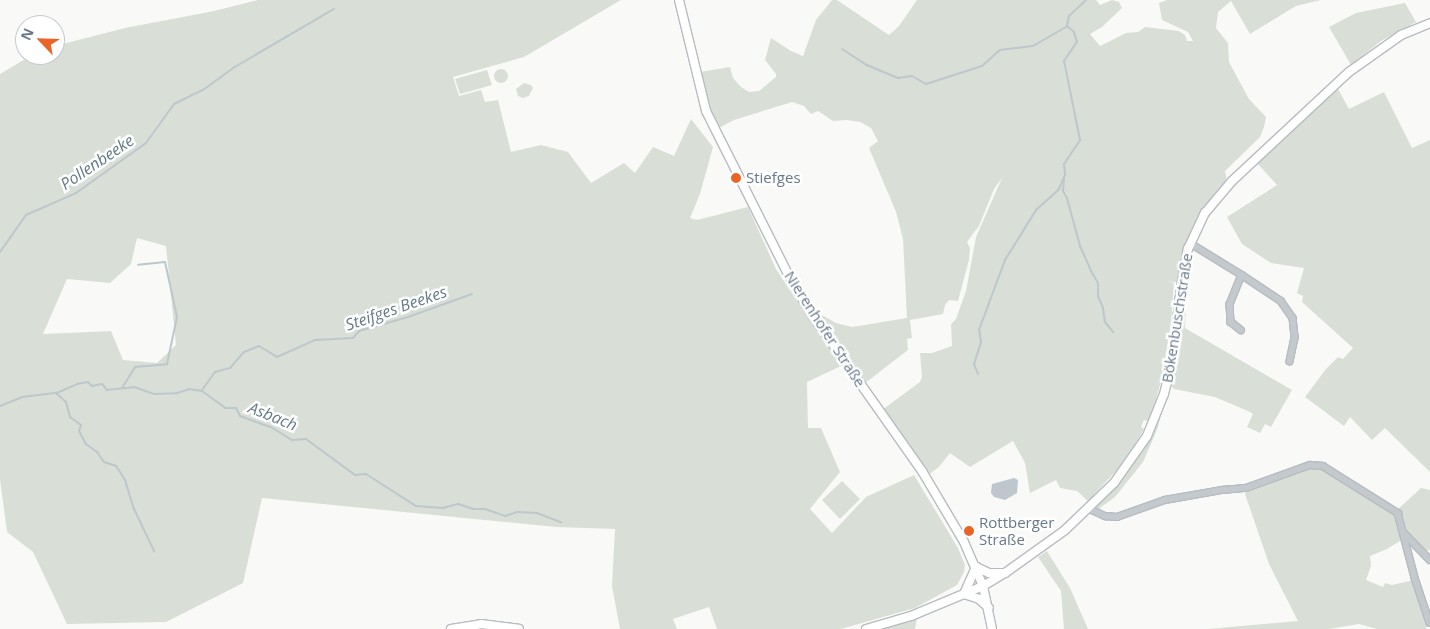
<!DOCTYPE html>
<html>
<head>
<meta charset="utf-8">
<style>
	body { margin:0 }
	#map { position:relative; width:1430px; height:629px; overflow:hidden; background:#f9faf7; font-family:"Open Sans",sans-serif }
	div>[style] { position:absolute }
	.green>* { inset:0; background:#d9dfd6 }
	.round { border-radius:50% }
	.water>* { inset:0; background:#bdc7cd }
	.stream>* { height:2px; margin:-1px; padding:0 1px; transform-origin:1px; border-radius:1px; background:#bdc7cd }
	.roads { filter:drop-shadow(1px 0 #b7bcc2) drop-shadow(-1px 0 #b7bcc2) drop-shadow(0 1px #b7bcc2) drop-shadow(0 -1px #b7bcc2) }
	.street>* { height:5.5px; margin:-2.75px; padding:0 2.75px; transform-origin:2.75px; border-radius:2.75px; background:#c4c9cd }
	.secondary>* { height:8px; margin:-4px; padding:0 4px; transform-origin:4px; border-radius:4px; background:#fff }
	.dots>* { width:14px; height:14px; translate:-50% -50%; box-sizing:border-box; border:2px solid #fff; border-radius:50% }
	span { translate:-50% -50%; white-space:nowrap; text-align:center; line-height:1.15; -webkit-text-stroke:5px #fff; paint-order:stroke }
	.poi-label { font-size:15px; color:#67788a }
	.left { translate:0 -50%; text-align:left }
	.street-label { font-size:15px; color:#67788a }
	.water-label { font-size:16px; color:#637984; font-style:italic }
	.north { position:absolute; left:15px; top:15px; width:50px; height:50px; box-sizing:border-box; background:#fff; border:1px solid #c2c9d0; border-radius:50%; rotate:294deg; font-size:14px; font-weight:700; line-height:20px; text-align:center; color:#67788a }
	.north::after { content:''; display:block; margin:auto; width:18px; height:22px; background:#ec6425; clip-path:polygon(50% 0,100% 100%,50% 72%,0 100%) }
</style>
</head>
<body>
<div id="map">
	<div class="green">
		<div style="clip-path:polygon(evenodd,258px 0,621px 0,524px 57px,453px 77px,459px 96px,481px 90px,485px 102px,498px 100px,511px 152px,541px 145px,568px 152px,591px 183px,624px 163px,635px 173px,653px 147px,674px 156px,691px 119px,713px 147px,700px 194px,690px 218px,697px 220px,748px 207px,776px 269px,841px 366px,807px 382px,808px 428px,821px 428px,840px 472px,810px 509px,832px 533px,866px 497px,914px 475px,958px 548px,965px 565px,964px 572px,957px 585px,915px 608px,841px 629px,717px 629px,709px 607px,673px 619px,677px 629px,620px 629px,612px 586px,615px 529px,556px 527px,262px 498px,243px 583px,166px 622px,67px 624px,33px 552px,7px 532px,0 479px,0 74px,32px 55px,55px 55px,55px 46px,125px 28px,214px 11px,258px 0,137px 238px,166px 246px,176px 345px,157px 363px,123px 360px,111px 331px,43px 334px,67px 279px,110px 283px,131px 264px,137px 238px)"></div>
		<div style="clip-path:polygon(832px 0,837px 0,889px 35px,899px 26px,917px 0,1096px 0,1100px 5px,1112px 0,1119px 2px,1122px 8px,1102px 27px,1090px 34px,1100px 46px,1126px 33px,1138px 32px,1145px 27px,1179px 31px,1185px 35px,1187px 41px,1193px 41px,1188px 32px,1162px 20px,1159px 3px,1167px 0,1321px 0,1296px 6px,1250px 34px,1231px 1px,1218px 12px,1216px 28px,1228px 43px,1229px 62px,1249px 99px,1266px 117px,1264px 127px,1260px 137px,1225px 171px,1227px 181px,1208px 202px,1197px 220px,1185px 249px,1179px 283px,1168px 281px,1174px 283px,1171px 323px,1164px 371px,1156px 399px,1148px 421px,1144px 420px,1141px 427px,1144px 429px,1133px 447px,1116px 471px,1088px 501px,1077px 491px,1060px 488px,1056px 480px,1030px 493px,1025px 463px,1013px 441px,970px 467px,950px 453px,939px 467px,928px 475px,882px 410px,920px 382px,922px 377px,920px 353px,932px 353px,952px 346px,951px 324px,956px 319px,966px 291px,976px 237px,1002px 178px,994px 189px,979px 226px,967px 242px,970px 248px,969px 260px,958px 301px,949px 300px,945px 305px,943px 314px,910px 320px,912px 338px,907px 339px,908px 350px,864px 384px,811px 309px,836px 323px,852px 327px,907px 318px,903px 239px,896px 212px,869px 148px,878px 141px,871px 128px,860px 122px,847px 120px,833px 121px,818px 111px,811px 114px,804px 106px,792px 102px,734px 120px,717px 129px,700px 72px,730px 67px,733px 78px,741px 87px,749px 92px,759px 91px,776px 77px,776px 74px,765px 60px,771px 38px,791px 51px,803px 56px,816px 20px)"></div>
		<div style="clip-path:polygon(1405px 3px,1416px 22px,1381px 41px,1351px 65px,1329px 27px,1356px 13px)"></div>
		<div class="round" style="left:494px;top:69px;width:14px;height:14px"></div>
		<div style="clip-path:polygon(487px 70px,492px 85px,460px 94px,455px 79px)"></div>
		<div style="clip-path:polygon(524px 83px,531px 85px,533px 88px,529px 96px,523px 98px,518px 96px,516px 89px)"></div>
		<div style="clip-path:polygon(1337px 87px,1349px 109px,1384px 92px,1412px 148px,1430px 140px,1430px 472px,1385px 428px,1372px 440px,1350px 417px,1344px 426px,1305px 397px,1326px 369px,1338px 357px,1343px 359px,1353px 348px,1302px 302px,1303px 296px,1297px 293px,1304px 268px,1271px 263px,1242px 244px,1227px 217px,1277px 185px,1257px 163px)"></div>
		<div style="clip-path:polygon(1184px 283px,1187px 284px,1185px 328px,1292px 390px,1271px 427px,1265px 424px,1260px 433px,1247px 427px,1253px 414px,1250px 412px,1215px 397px,1174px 389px,1170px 385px,1181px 324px)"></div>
		<div style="clip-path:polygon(1163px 408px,1157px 430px,1143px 462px,1115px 497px,1097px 510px,1096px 507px,1099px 504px,1117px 485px,1138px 458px)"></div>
		<div style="clip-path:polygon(1315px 461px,1327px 464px,1397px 510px,1421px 488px,1430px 490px,1430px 550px,1425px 551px,1401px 529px,1403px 539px,1387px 549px,1370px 556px,1371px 566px,1366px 580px,1383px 587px,1385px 583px,1392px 585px,1414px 580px,1428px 621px,1426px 629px,1377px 629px,1359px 624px,1329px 629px,1208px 629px,1298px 621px,1269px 564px,1245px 494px,1244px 486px)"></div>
		<div style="clip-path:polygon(842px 481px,860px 499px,840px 519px,822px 500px)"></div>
		<div style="clip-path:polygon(1047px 551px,1070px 588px,1088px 629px,1064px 629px,1061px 591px,1038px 557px)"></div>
		<div style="clip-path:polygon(917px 618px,915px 629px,878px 629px)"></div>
	</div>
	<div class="water">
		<div style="clip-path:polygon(1014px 478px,1018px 480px,1017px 493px,1005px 500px,994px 497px,991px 493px,992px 484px)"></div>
	</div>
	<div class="stream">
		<div style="left:842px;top:49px;width:30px;rotate:33deg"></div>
		<div style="left:867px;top:65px;width:34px;rotate:23deg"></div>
		<div style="left:898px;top:78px;width:14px;rotate:-8deg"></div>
		<div style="left:912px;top:76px;width:16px;rotate:30deg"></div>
		<div style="left:926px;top:84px;width:59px;rotate:-17.8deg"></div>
		<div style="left:982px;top:66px;width:24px;rotate:-42deg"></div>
		<div style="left:1000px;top:50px;width:33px;rotate:-7deg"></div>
		<div style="left:1033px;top:46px;width:39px;rotate:-30deg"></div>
		<div style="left:1067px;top:26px;width:10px;rotate:-79deg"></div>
		<div style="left:1069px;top:16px;width:23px;rotate:-43deg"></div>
		<div style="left:1064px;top:179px;width:12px;rotate:95deg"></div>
		<div style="left:1063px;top:191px;width:8px;rotate:60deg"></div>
		<div style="left:1067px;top:198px;width:50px;rotate:74.8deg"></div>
		<div style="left:1080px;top:246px;width:27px;rotate:66deg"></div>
		<div style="left:1091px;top:271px;width:14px;rotate:60deg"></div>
		<div style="left:1098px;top:283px;width:13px;rotate:90deg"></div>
		<div style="left:1098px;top:296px;width:13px;rotate:67deg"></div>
		<div style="left:1103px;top:308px;width:14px;rotate:82deg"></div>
		<div style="left:1105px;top:322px;width:13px;rotate:51deg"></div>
		<div style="left:0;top:252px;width:45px;rotate:-54.9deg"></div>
		<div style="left:26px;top:215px;width:55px;rotate:-23.7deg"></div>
		<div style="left:76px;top:193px;width:86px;rotate:-35.5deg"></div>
		<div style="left:146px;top:143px;width:48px;rotate:-54.3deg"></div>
		<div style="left:174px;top:104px;width:32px;rotate:-26deg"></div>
		<div style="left:203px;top:90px;width:37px;rotate:-36deg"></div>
		<div style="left:233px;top:68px;width:117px;rotate:-30.3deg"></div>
		<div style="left:978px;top:374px;width:11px;rotate:-112deg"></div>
		<div style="left:974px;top:364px;width:23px;rotate:-72deg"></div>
		<div style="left:981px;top:342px;width:12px;rotate:-99deg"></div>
		<div style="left:979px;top:330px;width:75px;rotate:-69.6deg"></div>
		<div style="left:1005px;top:260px;width:59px;rotate:-58.2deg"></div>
		<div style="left:1036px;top:210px;width:31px;rotate:-42deg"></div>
		<div style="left:1059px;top:189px;width:15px;rotate:-67deg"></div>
		<div style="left:1065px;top:175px;width:11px;rotate:-95deg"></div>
		<div style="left:1064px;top:164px;width:29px;rotate:-56deg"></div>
		<div style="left:1080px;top:140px;width:81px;rotate:-101.4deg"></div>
		<div style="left:1064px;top:61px;width:23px;rotate:-56deg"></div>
		<div style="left:1077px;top:42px;width:10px;rotate:-107deg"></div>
		<div style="left:1074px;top:32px;width:9px;rotate:-139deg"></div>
		<div style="left:122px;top:388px;width:25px;rotate:-58deg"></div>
		<div style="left:135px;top:367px;width:32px;rotate:-5deg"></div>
		<div style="left:167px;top:364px;width:48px;rotate:-78deg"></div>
		<div style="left:177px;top:317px;width:56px;rotate:-102.3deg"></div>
		<div style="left:165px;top:262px;width:27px;rotate:174deg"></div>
		<div style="left:202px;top:390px;width:22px;rotate:-54deg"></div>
		<div style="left:215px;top:372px;width:16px;rotate:-15deg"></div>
		<div style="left:230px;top:368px;width:21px;rotate:-49deg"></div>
		<div style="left:244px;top:352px;width:16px;rotate:-22deg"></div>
		<div style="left:259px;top:346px;width:21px;rotate:31deg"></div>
		<div style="left:277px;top:357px;width:42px;rotate:-24.1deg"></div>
		<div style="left:315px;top:340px;width:38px;rotate:-3deg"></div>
		<div style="left:353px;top:338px;width:9px;rotate:-49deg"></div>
		<div style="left:359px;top:331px;width:51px;rotate:-15.9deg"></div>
		<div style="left:408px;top:317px;width:68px;rotate:-19.8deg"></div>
		<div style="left:57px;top:394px;width:12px;rotate:42deg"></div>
		<div style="left:66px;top:402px;width:16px;rotate:75deg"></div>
		<div style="left:70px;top:417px;width:14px;rotate:36deg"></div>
		<div style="left:81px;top:425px;width:6px;rotate:108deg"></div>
		<div style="left:79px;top:431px;width:15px;rotate:62deg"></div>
		<div style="left:86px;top:444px;width:14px;rotate:36deg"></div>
		<div style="left:97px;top:452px;width:12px;rotate:55deg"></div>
		<div style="left:104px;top:462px;width:13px;rotate:18deg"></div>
		<div style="left:116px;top:466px;width:17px;rotate:57deg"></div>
		<div style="left:125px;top:480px;width:30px;rotate:73deg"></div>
		<div style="left:134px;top:509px;width:47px;rotate:64.5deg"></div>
		<div style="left:0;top:406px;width:24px;rotate:-22deg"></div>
		<div style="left:22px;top:397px;width:35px;rotate:-7deg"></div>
		<div style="left:57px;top:393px;width:22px;rotate:-24deg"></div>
		<div style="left:77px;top:384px;width:11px;rotate:-10deg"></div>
		<div style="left:88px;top:382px;width:6px;rotate:45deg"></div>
		<div style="left:92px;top:386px;width:10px;rotate:-11deg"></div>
		<div style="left:102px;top:384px;width:8px;rotate:50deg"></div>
		<div style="left:107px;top:390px;width:27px;rotate:-6deg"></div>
		<div style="left:134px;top:387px;width:21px;rotate:19deg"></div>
		<div style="left:154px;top:394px;width:23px;rotate:-2deg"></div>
		<div style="left:177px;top:393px;width:13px;rotate:-18deg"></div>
		<div style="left:189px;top:389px;width:13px;rotate:9deg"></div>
		<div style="left:202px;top:391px;width:29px;rotate:36deg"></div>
		<div style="left:225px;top:408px;width:11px"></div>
		<div style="left:236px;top:408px;width:9px;rotate:63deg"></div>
		<div style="left:240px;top:416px;width:33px;rotate:20deg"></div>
		<div style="left:271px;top:427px;width:25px;rotate:32deg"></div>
		<div style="left:292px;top:440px;width:14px;rotate:-4deg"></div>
		<div style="left:306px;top:439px;width:61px;rotate:36.3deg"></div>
		<div style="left:355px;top:475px;width:11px;rotate:-5deg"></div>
		<div style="left:366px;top:474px;width:59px;rotate:32.6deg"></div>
		<div style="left:416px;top:506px;width:27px;rotate:4deg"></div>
		<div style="left:443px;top:508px;width:16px;rotate:-15deg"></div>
		<div style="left:458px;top:504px;width:16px;rotate:18deg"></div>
		<div style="left:473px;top:509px;width:12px"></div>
		<div style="left:485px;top:509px;width:21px;rotate:19deg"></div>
		<div style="left:505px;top:516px;width:13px;rotate:-18deg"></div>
		<div style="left:517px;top:512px;width:20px;rotate:3deg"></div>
		<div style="left:537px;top:513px;width:26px;rotate:21deg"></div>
	</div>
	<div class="roads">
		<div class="street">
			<div style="left:1190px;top:243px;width:61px;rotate:31.6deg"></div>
			<div style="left:1242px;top:275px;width:31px;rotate:112deg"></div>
			<div style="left:1230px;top:304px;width:18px;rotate:87deg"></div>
			<div style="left:1231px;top:322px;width:13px;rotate:39deg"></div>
			<div style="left:1242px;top:275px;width:47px;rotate:33.7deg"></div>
			<div style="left:1281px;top:301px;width:21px;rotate:55deg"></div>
			<div style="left:1293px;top:318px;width:20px;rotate:84deg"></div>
			<div style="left:1295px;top:338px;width:24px;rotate:102deg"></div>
			<div style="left:1090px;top:509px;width:17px;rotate:25deg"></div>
			<div style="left:1105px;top:516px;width:12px;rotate:5deg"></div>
			<div style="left:1117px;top:517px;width:51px;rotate:-19.5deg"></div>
			<div style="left:1165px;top:500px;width:58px;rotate:-10deg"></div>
			<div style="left:1222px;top:490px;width:24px;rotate:-5deg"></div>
			<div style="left:1246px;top:488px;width:68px;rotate:-19.8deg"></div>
			<div style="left:1310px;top:465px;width:13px;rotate:4deg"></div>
			<div style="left:1323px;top:466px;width:89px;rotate:32.1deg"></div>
			<div style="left:1398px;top:513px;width:67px;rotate:75.3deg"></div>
			<div style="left:1415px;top:578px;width:47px;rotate:71.6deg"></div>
			<div style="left:1405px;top:534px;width:36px;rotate:46deg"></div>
		</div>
		<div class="secondary">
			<div style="left:679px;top:0;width:114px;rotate:76.3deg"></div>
			<div style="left:706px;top:111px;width:16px;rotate:63deg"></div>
			<div style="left:713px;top:125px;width:169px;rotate:63.3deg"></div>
			<div style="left:789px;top:276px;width:45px;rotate:59.5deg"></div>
			<div style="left:812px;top:315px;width:191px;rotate:54.8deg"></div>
			<div style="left:922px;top:471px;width:82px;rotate:59.4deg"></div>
			<div style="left:964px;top:542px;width:48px;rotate:66.6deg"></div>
			<div style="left:983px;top:586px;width:44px;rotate:78.2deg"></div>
			<div style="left:976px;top:567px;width:14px;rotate:25deg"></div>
			<div style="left:989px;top:573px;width:16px"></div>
			<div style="left:964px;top:594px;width:30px;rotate:-66deg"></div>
			<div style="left:964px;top:594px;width:16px;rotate:18deg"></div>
			<div style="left:979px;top:599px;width:13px;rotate:42deg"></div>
			<div style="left:451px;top:629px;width:30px;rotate:-9deg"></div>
			<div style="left:481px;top:624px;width:38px;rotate:7deg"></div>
			<div style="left:866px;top:629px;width:47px;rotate:-16.1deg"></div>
			<div style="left:911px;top:616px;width:78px;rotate:-22.6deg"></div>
			<div style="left:983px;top:586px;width:26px;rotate:-31deg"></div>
			<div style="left:1005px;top:573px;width:74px;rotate:-35.6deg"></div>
			<div style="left:1065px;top:530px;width:68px;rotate:-43.8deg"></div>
			<div style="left:1114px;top:483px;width:57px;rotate:-54.9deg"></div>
			<div style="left:1147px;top:436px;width:45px;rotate:-68deg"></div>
			<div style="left:1164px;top:394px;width:34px;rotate:-76deg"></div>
			<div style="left:1172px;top:361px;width:75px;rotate:-83.1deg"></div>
			<div style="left:1181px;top:287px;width:39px;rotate:-80deg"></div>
			<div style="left:1188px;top:249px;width:40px;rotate:-65deg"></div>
			<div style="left:1205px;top:213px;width:42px;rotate:-49.8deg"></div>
			<div style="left:1232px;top:181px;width:160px;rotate:-43deg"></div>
			<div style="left:1349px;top:72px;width:64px;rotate:-35.4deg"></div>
			<div style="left:1401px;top:35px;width:31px;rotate:-22deg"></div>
		</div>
	</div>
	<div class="dots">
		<div style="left:736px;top:178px;background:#ec6425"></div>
		<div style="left:969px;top:531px;background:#ec6425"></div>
	</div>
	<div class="poi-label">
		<span class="left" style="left:746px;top:178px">Stiefges</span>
		<span class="left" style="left:979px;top:531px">Rottberger<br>Straße</span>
	</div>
	<div class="street-label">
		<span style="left:1177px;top:318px;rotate:-81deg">Bökenbuschstraße</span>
		<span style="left:825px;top:329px;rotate:57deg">Nierenhofer Straße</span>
	</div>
	<div class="water-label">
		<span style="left:97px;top:162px;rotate:-34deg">Pollenbeeke</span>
		<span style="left:396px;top:308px;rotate:-19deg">Steifges Beekes</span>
		<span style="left:273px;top:416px;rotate:22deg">Asbach</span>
	</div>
	<div class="north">N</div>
</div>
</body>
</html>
